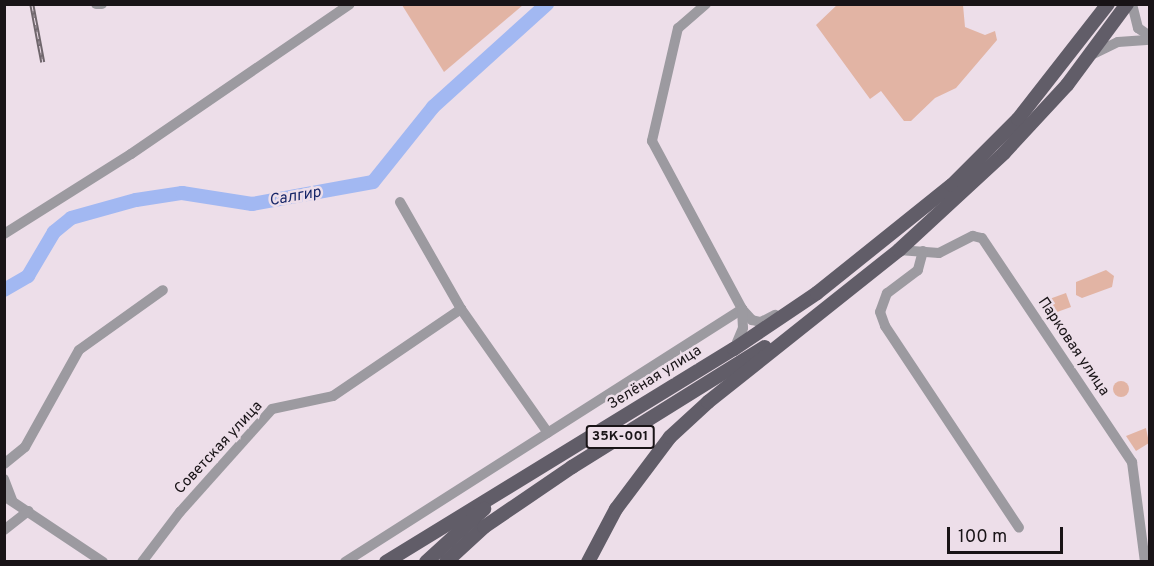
<!DOCTYPE html>
<html>
<head>
<meta charset="utf-8">
<style>
	body { margin:0 }
	#map { position:relative; width:1154px; height:566px; overflow:hidden; background:#eddee9; font-family:Overpass,sans-serif }
	div>[style] { position:absolute }
	.green>* { inset:0; background:#e2b4a4 }
	.round { border-radius:50% }
	.river>* { height:14px; margin:-7px; padding:0 7px; transform-origin:7px; border-radius:7px; background:#a2b8f2 }
	.minor>* { height:10px; margin:-5px; padding:0 5px; transform-origin:5px; border-radius:5px; background:#9c9aa0 }
	.major>* { height:14px; margin:-7px; padding:0 7px; transform-origin:7px; border-radius:7px; background:#615d68 }
	.rail>* { height:4.5px; margin-top:-2.25px; transform-origin:0; background:repeating-linear-gradient(90deg,#eddee9 0 7px,#6f666c 0 14px); box-sizing:border-box; border-block:2px solid #6f666c }
	span { translate:-50% -50%; white-space:nowrap; text-align:center; line-height:1.15; -webkit-text-stroke:5px #eddee9; paint-order:stroke }
	.shield-label span { padding:2px 4px; background:#eddee9; border:2px solid; border-radius:4px; -webkit-text-stroke-width:0 }
	.shield-label { font-size:14px; color:#191417; font-weight:700 }
	.street-label { font-size:15px; color:#191417 }
	.water-label { font-size:16px; color:#172668; font-style:italic }
	.frame { position:absolute; inset:0; border:6px solid #191417; pointer-events:none }
	.scale { position:absolute; left:947px; top:527px; width:116px; height:27px; box-sizing:border-box; border:3px solid #191417; border-top:0; padding-left:8px; font-size:18px; line-height:21px; white-space:nowrap; color:#191417; -webkit-text-stroke:4px #eddee9; paint-order:stroke }
</style>
</head>
<body>
<div id="map">
	<div class="green">
		<div style="clip-path:polygon(838px 4px,963px 5px,965px 27px,985px 35px,995px 31px,997px 40px,956px 88px,935px 98px,911px 121px,904px 121px,881px 91px,870px 99px,816px 25px)"></div>
		<div style="clip-path:polygon(402px 5px,523px 5px,444px 72px)"></div>
		<div style="clip-path:polygon(1106px 270px,1114px 276px,1112px 287px,1082px 298px,1076px 295px,1076px 282px)"></div>
		<div style="clip-path:polygon(1066px 293px,1071px 307px,1046px 316px,1041px 302px)"></div>
		<div class="round" style="left:1113px;top:381px;width:16px;height:16px"></div>
		<div style="clip-path:polygon(1146px 428px,1149px 443px,1136px 451px,1126px 436px)"></div>
	</div>
	<div class="river">
		<div style="left:4px;top:290px;width:28px;rotate:-30deg"></div>
		<div style="left:28px;top:276px;width:51px;rotate:-59.4deg"></div>
		<div style="left:54px;top:232px;width:22px;rotate:-39deg"></div>
		<div style="left:71px;top:218px;width:67px;rotate:-15.5deg"></div>
		<div style="left:136px;top:200px;width:47px;rotate:-8.7deg"></div>
		<div style="left:182px;top:193px;width:71px;rotate:8.9deg"></div>
		<div style="left:252px;top:204px;width:123px;rotate:-10.3deg"></div>
		<div style="left:373px;top:182px;width:96px;rotate:-51.3deg"></div>
		<div style="left:433px;top:107px;width:154px;rotate:-42.1deg"></div>
	</div>
	<div class="minor">
		<div style="left:96px;top:4px;width:6px"></div>
		<div style="left:706px;top:4px;width:37px;rotate:139deg"></div>
		<div style="left:678px;top:28px;width:116px;rotate:103deg"></div>
		<div style="left:652px;top:141px;width:191px;rotate:61.8deg"></div>
		<div style="left:742px;top:309px;width:15px;rotate:48deg"></div>
		<div style="left:752px;top:320px;width:9px;rotate:13deg"></div>
		<div style="left:761px;top:322px;width:16px;rotate:-27deg"></div>
		<div style="left:1132px;top:4px;width:25px;rotate:76deg"></div>
		<div style="left:1138px;top:28px;width:14px;rotate:34deg"></div>
		<div style="left:1089px;top:56px;width:32px;rotate:-26deg"></div>
		<div style="left:1118px;top:42px;width:32px;rotate:-4deg"></div>
		<div style="left:400px;top:202px;width:123px;rotate:60.3deg"></div>
		<div style="left:461px;top:309px;width:151px;rotate:54.9deg"></div>
		<div style="left:4px;top:234px;width:150px;rotate:-32.2deg"></div>
		<div style="left:131px;top:154px;width:265px;rotate:-34.4deg"></div>
		<div style="left:899px;top:250px;width:40px;rotate:4.3deg"></div>
		<div style="left:939px;top:253px;width:38px;rotate:-27deg"></div>
		<div style="left:973px;top:236px;width:9px;rotate:13deg"></div>
		<div style="left:982px;top:238px;width:270px;rotate:56.2deg"></div>
		<div style="left:1132px;top:462px;width:101px;rotate:82.6deg"></div>
		<div style="left:923px;top:251px;width:20px;rotate:105deg"></div>
		<div style="left:918px;top:270px;width:39px;rotate:143deg"></div>
		<div style="left:887px;top:293px;width:20px;rotate:110deg"></div>
		<div style="left:880px;top:312px;width:15px;rotate:70deg"></div>
		<div style="left:885px;top:326px;width:242px;rotate:56.4deg"></div>
		<div style="left:4px;top:464px;width:27px;rotate:-39deg"></div>
		<div style="left:25px;top:447px;width:111px;rotate:-60.9deg"></div>
		<div style="left:79px;top:350px;width:103px;rotate:-35.5deg"></div>
		<div style="left:4px;top:479px;width:22px;rotate:69deg"></div>
		<div style="left:4px;top:496px;width:119px;rotate:33.7deg"></div>
		<div style="left:4px;top:530px;width:31px;rotate:-38deg"></div>
		<div style="left:142px;top:562px;width:63px;rotate:-52.8deg"></div>
		<div style="left:180px;top:512px;width:138px;rotate:-48.2deg"></div>
		<div style="left:272px;top:409px;width:62px;rotate:-12deg"></div>
		<div style="left:333px;top:396px;width:155px;rotate:-34.2deg"></div>
		<div style="left:345px;top:562px;width:471px;rotate:-32.5deg"></div>
		<div style="left:742px;top:309px;width:19px;rotate:87deg"></div>
		<div style="left:743px;top:328px;width:23px;rotate:113deg"></div>
	</div>
	<div class="major">
		<div style="left:386px;top:562px;width:408px;rotate:-31.5deg"></div>
		<div style="left:734px;top:349px;width:100px;rotate:-34deg"></div>
		<div style="left:817px;top:293px;width:173px;rotate:-38.7deg"></div>
		<div style="left:952px;top:185px;width:93px;rotate:-45deg"></div>
		<div style="left:1018px;top:119px;width:146px;rotate:-52deg"></div>
		<div style="left:426px;top:562px;width:79px;rotate:-42.4deg"></div>
		<div style="left:446px;top:562px;width:52px;rotate:-42.6deg"></div>
		<div style="left:484px;top:527px;width:107px;rotate:-34.3deg"></div>
		<div style="left:572px;top:467px;width:227px;rotate:-31.9deg"></div>
		<div style="left:588px;top:562px;width:60px;rotate:-62.2deg"></div>
		<div style="left:616px;top:509px;width:90px;rotate:-53.1deg"></div>
		<div style="left:670px;top:437px;width:52px;rotate:-42.6deg"></div>
		<div style="left:708px;top:402px;width:244px;rotate:-38.5deg"></div>
		<div style="left:899px;top:250px;width:143px;rotate:-42.7deg"></div>
		<div style="left:1004px;top:153px;width:93px;rotate:-47.2deg"></div>
		<div style="left:1067px;top:85px;width:101px;rotate:-53.5deg"></div>
	</div>
	<div class="rail">
		<div style="left:32px;top:4px;width:59px;rotate:79.3deg"></div>
	</div>
	<div class="shield-label">
		<span style="left:620px;top:437px">35К-001</span>
	</div>
	<div class="street-label">
		<span style="left:1073px;top:347px;rotate:56deg">Парковая улица</span>
		<span style="left:655px;top:378px;rotate:-32deg">Зелёная улица</span>
		<span style="left:219px;top:448px;rotate:-47deg">Советская улица</span>
	</div>
	<div class="water-label">
		<span style="left:295px;top:197px;rotate:-10deg">Салгир</span>
	</div>
	<div class="frame"></div>
	<div class="scale">100 m</div>
</div>
</body>
</html>
